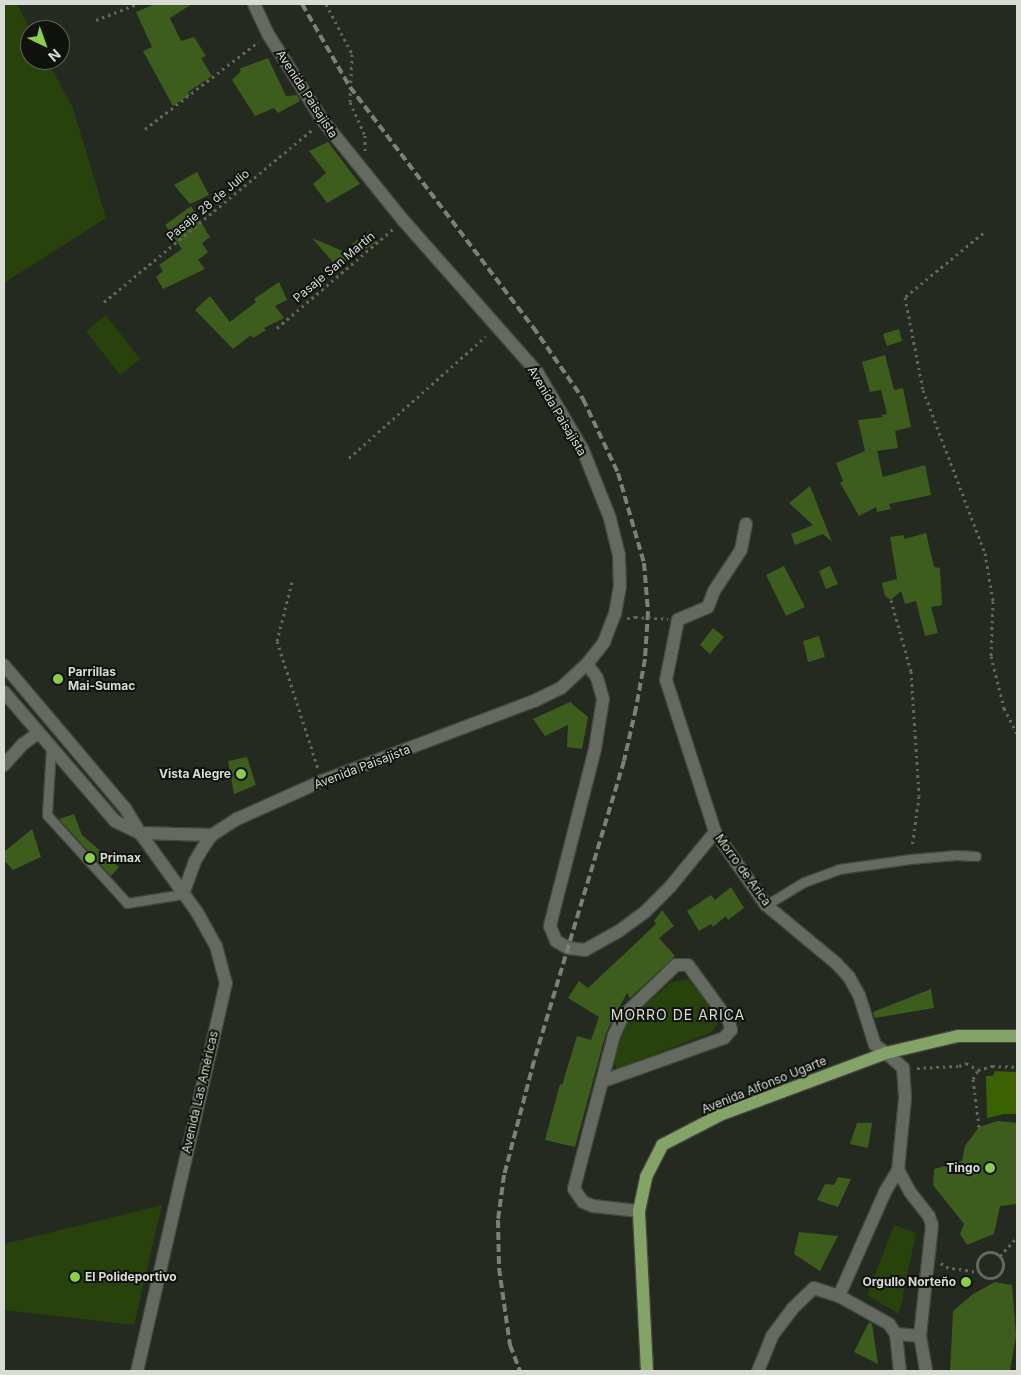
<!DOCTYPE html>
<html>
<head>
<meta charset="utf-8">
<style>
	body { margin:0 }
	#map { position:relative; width:1021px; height:1375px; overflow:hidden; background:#242a20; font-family:Inter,sans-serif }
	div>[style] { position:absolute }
	.green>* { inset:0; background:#27420a }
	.water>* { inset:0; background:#3a6202 }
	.building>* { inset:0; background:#3c5d1c }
	.path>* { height:3px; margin-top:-1.5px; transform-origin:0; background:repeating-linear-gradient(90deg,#63685f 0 2.5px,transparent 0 6.5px) }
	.path>.ring { margin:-1.5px; padding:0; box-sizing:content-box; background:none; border:3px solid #63685f; border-radius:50% }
	.roads { filter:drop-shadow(1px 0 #42473f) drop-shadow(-1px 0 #42473f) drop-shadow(0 1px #42473f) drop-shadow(0 -1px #42473f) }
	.service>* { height:9px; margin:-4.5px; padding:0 4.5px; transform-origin:4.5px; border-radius:4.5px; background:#646a5f }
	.minor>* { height:12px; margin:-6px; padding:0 6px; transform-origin:6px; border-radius:6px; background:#646a5f }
	.tertiary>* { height:12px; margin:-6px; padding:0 6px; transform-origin:6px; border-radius:6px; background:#646a5f }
	.secondary>* { height:12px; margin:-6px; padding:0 6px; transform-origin:6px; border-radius:6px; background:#646a5f }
	.primary>* { height:12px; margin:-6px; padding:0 6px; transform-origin:6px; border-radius:6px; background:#83a466 }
	.rail>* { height:4px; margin-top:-2px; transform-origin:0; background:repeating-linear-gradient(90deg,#7b8078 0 8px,transparent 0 12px) }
	.path-bridge>* { height:3px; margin-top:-1.5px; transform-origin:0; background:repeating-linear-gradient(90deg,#63685f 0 2.5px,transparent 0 6.5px) }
	.dots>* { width:14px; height:14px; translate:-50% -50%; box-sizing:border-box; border:2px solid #0f120d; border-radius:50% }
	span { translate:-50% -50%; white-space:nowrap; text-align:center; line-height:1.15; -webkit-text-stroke:4px #0f120d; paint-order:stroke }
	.street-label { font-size:12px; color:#d8dcd5 }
	.poi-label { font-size:12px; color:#d8dcd5; font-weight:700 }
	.left { translate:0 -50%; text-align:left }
	.right { translate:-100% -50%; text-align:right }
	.neighbourhood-label { font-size:14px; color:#d8dcd5; letter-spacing:1px }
	.frame { position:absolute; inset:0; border:5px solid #d8dcd5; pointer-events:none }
	.north { position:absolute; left:20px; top:20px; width:50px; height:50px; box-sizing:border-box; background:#0f120d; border:1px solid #5f635d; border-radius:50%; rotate:138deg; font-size:14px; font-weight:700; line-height:20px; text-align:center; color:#d8dcd5 }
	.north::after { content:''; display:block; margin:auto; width:18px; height:22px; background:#8bce47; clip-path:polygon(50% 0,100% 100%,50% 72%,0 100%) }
</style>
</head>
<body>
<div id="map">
	<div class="green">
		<div style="clip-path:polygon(4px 4px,17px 4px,31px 30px,30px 60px,47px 60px,73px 108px,106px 218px,4px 283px)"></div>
		<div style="clip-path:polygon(106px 315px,140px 359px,120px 375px,86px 331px)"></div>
		<div style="clip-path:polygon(689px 979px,715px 1014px,717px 1024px,712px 1032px,617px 1069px,613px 1062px,626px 1023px,671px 982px)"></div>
		<div style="clip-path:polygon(162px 1205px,134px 1325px,4px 1310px,4px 1244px)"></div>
		<div style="clip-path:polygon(894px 1225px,916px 1233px,899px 1314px,867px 1295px)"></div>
	</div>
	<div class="water">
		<div style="clip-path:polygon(995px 1071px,1017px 1072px,1017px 1114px,1004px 1114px,987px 1118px,986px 1076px,993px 1076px)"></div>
	</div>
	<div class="building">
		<div style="clip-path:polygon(155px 4px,192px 4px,170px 18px,181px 41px,194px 37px,206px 56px,201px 58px,212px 76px,188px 92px,190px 95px,173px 106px,143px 51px,152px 47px,136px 12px)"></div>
		<div style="clip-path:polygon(268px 58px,286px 96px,297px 95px,300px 101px,278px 113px,274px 108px,255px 116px,232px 80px,241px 71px,239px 69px)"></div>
		<div style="clip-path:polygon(328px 142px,360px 184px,327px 203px,313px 184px,326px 173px,309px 151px)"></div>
		<div style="clip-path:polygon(197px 172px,209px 195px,190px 204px,174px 185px)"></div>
		<div style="clip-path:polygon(191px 206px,210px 237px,202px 243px,208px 252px,198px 260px,205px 269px,163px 289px,156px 277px,163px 271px,159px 265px,182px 249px,165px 225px)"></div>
		<div style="clip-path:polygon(369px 231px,376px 242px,360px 253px,352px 244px)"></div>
		<div style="clip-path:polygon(312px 238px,352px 255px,338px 268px)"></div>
		<div style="clip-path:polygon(279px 282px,287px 300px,275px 306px,284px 318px,264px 328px,266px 330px,253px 338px,251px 335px,233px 349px,195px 310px,210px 296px,230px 322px,256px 302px,254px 299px)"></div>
		<div style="clip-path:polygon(899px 329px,902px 341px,887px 346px,883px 334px)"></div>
		<div style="clip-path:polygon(885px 355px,894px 390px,903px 388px,911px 427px,895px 431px,898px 448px,877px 451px,883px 477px,925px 465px,931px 495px,889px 504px,891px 509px,877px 512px,876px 507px,859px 516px,840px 483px,843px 481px,836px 463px,865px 451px,858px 420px,883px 417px,881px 415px,887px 414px,881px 390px,870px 392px,862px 362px)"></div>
		<div style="clip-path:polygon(810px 486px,832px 542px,823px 534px,795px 545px,791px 534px,813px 525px,789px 503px)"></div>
		<div style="clip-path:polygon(926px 533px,934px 567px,940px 568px,942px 605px,931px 607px,938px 633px,925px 636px,916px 601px,905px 604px,901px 591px,891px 600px,885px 596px,882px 583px,897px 579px,890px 537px,904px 535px,904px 539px)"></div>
		<div style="clip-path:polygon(784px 566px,805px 607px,786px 616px,766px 575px)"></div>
		<div style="clip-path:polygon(830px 566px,838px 584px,826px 589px,819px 571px)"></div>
		<div style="clip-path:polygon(713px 628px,724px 637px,710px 654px,700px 645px)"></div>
		<div style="clip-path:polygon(819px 636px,825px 657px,808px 662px,803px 641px)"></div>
		<div style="clip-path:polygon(570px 702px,588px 717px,582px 749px,567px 747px,568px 725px,545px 736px,533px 719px)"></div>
		<div style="clip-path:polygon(247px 757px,256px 785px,234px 794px,228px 761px)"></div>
		<div style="clip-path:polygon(74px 814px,82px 835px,119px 867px,111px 876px,59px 819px)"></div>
		<div style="clip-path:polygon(32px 829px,41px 857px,13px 870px,4px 860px,4px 852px)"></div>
		<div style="clip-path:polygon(731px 887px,744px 908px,728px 920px,726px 916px,713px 927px,711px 924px,699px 931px,687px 911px,711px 895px,715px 900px)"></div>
		<div style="clip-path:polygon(662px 910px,674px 926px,659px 938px,675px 956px,630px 998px,627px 993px,616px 1013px,606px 1033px,575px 1147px,545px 1140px,560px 1084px,562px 1085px,577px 1036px,591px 1040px,599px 1017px,568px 998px,579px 981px,588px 988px,636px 943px,656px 924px,654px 921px)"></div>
		<div style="clip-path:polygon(931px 989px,934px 1008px,875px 1018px,873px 1012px)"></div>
		<div style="clip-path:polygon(998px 1121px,1017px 1123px,1017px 1204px,1000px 1206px,994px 1234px,967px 1245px,960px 1234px,964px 1224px,933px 1185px,934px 1169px,962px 1161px,965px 1146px,979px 1127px)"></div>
		<div style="clip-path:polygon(857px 1123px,872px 1123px,868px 1148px,850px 1144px)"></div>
		<div style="clip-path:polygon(838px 1177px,851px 1179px,838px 1207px,817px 1200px,825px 1184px,834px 1185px)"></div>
		<div style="clip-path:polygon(799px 1232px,838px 1236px,820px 1271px,794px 1254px)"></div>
		<div style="clip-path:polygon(995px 1282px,1012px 1285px,1016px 1335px,1010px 1371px,950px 1371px,953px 1311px,973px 1294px)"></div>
		<div style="clip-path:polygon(869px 1322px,872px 1324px,878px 1364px,854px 1352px)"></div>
	</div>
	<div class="path">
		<div style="left:326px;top:4px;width:56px;rotate:62.5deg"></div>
		<div style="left:352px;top:54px;width:48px;rotate:92.4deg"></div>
		<div style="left:350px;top:102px;width:36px;rotate:66deg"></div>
		<div style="left:365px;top:135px;width:16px;rotate:90deg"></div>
		<div style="left:96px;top:20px;width:44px;rotate:-21.3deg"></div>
		<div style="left:145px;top:129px;width:143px;rotate:-37.6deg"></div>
		<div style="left:983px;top:233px;width:101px;rotate:140.6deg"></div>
		<div style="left:905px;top:297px;width:95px;rotate:79deg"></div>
		<div style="left:923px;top:390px;width:174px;rotate:69.2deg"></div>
		<div style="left:985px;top:553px;width:49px;rotate:80.5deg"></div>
		<div style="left:993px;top:601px;width:55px;rotate:92.1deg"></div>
		<div style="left:991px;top:656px;width:54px;rotate:76deg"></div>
		<div style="left:1004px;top:708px;width:28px;rotate:63deg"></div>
		<div style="left:104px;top:302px;width:271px;rotate:-39.6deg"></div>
		<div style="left:277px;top:328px;width:153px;rotate:-40.5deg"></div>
		<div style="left:349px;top:458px;width:183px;rotate:-41.7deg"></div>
		<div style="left:292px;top:582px;width:61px;rotate:104.3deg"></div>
		<div style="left:277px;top:641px;width:134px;rotate:72.2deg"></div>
		<div style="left:891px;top:600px;width:74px;rotate:74.3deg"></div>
		<div style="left:911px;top:671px;width:125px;rotate:86.3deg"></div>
		<div style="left:919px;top:796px;width:52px;rotate:97.7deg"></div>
		<div style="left:627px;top:618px;width:8px;rotate:-7deg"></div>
		<div style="left:917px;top:1068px;width:42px;rotate:-2.7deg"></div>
		<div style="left:959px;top:1066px;width:8px;rotate:-23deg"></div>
		<div style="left:966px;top:1063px;width:14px;rotate:30deg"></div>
		<div style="left:979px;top:1127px;width:48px;rotate:-97.1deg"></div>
		<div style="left:973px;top:1079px;width:10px;rotate:-61deg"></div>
		<div style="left:978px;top:1070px;width:15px;rotate:-16deg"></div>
		<div style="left:992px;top:1066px;width:25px;rotate:2deg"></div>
		<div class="ring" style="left:977px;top:1252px;width:23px;height:23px"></div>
		<div style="left:1000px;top:1256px;width:25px;rotate:-48deg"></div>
		<div style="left:941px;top:1263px;width:6px;rotate:39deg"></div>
		<div style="left:946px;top:1267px;width:32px;rotate:9deg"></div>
	</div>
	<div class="roads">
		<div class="service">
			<div style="left:51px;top:747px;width:68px;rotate:93.4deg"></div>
			<div style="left:47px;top:815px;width:119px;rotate:47.7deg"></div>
			<div style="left:127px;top:903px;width:57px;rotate:-9.1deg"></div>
			<div style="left:766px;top:905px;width:44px;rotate:-31.2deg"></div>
			<div style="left:804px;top:882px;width:37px;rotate:-20deg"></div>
			<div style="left:839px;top:869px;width:72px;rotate:-8deg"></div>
			<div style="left:910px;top:859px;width:46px;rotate:-5deg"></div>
			<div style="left:956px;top:855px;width:20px;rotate:3deg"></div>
		</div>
		<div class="minor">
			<div style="left:746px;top:524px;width:26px;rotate:101deg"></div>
			<div style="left:741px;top:550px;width:49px;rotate:123.4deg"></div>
			<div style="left:714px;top:591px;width:17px;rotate:111deg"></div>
			<div style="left:708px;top:607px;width:33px;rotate:157deg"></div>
			<div style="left:678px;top:620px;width:61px;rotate:101.3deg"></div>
			<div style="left:666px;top:680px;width:160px;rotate:72.1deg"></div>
			<div style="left:715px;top:832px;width:89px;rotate:55.1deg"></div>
			<div style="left:766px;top:905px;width:91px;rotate:39.6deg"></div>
			<div style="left:836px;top:963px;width:19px;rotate:47deg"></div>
			<div style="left:849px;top:977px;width:21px;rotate:61deg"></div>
			<div style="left:859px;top:995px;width:52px;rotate:72.3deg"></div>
			<div style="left:875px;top:1045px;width:14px;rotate:36deg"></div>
			<div style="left:587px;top:664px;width:17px;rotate:54deg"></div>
			<div style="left:597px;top:678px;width:22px;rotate:74deg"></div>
			<div style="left:603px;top:699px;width:51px;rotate:99.1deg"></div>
			<div style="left:595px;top:749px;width:183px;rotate:104.3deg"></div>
			<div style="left:550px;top:926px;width:16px;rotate:68deg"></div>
			<div style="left:556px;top:941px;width:14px;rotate:30deg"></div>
			<div style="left:568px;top:948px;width:17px;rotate:7deg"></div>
			<div style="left:585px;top:950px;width:39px;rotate:-29deg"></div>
			<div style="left:619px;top:931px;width:32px;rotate:-36deg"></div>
			<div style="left:645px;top:912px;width:35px;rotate:-45deg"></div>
			<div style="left:670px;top:887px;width:71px;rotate:-50.7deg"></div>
			<div style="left:4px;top:765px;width:28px;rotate:-48deg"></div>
			<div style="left:23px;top:744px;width:19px;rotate:-36deg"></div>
			<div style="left:603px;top:1081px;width:128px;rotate:-19.6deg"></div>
			<div style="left:724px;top:1038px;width:11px;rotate:-49deg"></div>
			<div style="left:731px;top:1030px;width:9px;rotate:-103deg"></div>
			<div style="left:729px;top:1021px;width:69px;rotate:-126.2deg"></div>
			<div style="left:688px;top:965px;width:12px;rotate:180deg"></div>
			<div style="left:676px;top:965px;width:74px;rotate:136.1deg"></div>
			<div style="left:623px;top:1016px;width:21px;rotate:115deg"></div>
			<div style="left:614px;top:1035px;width:159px;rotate:104.6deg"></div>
			<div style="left:574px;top:1189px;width:16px;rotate:55deg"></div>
			<div style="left:583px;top:1202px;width:11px;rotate:22deg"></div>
			<div style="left:593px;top:1206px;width:46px;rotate:6.2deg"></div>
			<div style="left:758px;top:1371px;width:38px;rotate:-68deg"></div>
			<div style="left:772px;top:1336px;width:34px;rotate:-53deg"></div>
			<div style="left:792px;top:1309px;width:30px;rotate:-44deg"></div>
			<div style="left:814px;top:1288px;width:26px;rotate:18deg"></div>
		</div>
		<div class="tertiary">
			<div style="left:886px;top:1053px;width:23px;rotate:41deg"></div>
			<div style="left:903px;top:1068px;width:31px;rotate:86deg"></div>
			<div style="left:905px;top:1099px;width:71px;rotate:95.6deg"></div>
			<div style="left:898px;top:1170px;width:26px;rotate:121deg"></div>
			<div style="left:885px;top:1192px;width:114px;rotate:113.9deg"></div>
			<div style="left:839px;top:1296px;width:57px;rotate:29.2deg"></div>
			<div style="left:889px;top:1324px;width:12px;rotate:55deg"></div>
			<div style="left:896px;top:1334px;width:37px;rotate:84deg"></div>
			<div style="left:898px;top:1170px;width:25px;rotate:61deg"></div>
			<div style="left:910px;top:1192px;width:31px;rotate:52deg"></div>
			<div style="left:929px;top:1216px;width:9px;rotate:72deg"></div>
			<div style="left:932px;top:1225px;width:112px;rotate:96.2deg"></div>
			<div style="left:920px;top:1336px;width:36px;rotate:80deg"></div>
			<div style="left:896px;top:1334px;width:24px;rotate:5deg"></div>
		</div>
		<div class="secondary">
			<div style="left:4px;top:665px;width:187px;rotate:49.8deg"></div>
			<div style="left:125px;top:808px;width:29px;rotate:59deg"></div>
			<div style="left:140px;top:833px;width:97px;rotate:54.2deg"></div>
			<div style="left:197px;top:912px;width:39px;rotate:61deg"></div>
			<div style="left:216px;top:946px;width:38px;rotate:75deg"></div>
			<div style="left:226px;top:983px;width:398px;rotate:102.9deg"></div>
			<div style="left:4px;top:692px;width:170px;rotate:49.3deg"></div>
			<div style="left:115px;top:821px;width:28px;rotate:26deg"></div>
			<div style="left:140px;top:833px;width:72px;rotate:1.6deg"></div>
			<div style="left:183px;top:894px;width:35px;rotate:-70deg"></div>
			<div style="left:195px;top:861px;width:17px;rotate:-59deg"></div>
			<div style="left:204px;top:846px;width:14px;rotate:-54deg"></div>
			<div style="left:212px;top:835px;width:30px;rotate:-33deg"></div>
			<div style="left:237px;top:819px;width:93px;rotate:-24.1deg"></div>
			<div style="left:322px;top:781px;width:227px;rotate:-20.7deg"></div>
			<div style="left:534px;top:701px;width:30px;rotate:-26deg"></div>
			<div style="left:561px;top:688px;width:35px;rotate:-43deg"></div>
			<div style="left:587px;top:664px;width:28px;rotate:-52deg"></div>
			<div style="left:604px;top:642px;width:30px;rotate:-69deg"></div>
			<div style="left:615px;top:614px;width:27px;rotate:-80deg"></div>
			<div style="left:620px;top:587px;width:32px;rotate:-92deg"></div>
			<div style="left:619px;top:555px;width:38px;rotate:-104deg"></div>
			<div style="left:610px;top:518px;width:73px;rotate:-111.7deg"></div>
			<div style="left:583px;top:450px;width:91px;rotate:-120.5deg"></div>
			<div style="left:537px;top:372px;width:203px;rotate:-131.4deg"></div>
			<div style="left:403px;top:220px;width:127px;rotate:-128.9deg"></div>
			<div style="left:323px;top:121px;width:103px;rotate:-122.3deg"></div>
			<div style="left:268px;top:34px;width:33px;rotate:-115deg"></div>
		</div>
		<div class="primary">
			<div style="left:647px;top:1371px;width:160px;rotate:-92.9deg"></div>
			<div style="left:639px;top:1211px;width:35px;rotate:-78deg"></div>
			<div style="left:646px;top:1177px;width:36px;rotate:-63deg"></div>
			<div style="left:662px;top:1145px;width:65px;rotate:-27.3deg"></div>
			<div style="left:720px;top:1115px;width:177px;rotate:-20.5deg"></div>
			<div style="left:886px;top:1053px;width:74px;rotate:-13.3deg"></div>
			<div style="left:958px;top:1036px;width:59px"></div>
		</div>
	</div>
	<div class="rail">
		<div style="left:302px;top:4px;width:96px;rotate:60deg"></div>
		<div style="left:350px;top:87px;width:302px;rotate:52.7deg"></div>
		<div style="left:533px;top:327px;width:88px;rotate:55.2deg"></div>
		<div style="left:583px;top:399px;width:82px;rotate:64.7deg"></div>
		<div style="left:618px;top:473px;width:94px;rotate:73.9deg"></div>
		<div style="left:644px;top:563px;width:49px;rotate:85.3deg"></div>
		<div style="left:648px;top:612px;width:47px;rotate:93.7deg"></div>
		<div style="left:645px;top:659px;width:50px;rotate:100.4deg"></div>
		<div style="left:636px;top:708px;width:54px;rotate:102.8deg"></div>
		<div style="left:624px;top:761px;width:313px;rotate:106.7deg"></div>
		<div style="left:534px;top:1061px;width:118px;rotate:104.7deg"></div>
		<div style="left:504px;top:1175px;width:45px;rotate:97.6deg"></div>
		<div style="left:498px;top:1220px;width:48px;rotate:88.8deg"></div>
		<div style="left:499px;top:1268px;width:78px;rotate:81.9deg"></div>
		<div style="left:510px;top:1345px;width:28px;rotate:69deg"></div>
	</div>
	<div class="path-bridge">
		<div style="left:635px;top:617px;width:33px;rotate:3deg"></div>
	</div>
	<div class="dots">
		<div style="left:58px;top:679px;background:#8bce47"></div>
		<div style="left:241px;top:774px;background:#8bce47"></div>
		<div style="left:90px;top:858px;background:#8bce47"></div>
		<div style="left:990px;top:1168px;background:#8bce47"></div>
		<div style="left:75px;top:1277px;background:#8bce47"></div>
		<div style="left:966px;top:1282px;background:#8bce47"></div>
	</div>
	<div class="street-label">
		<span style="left:307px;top:94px;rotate:57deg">Avenida Paisajista</span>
		<span style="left:208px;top:205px;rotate:-40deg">Pasaje 28 de Julio</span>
		<span style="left:334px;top:267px;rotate:-40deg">Pasaje San Martín</span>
		<span style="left:557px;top:411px;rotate:59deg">Avenida Paisajista</span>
		<span style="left:362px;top:767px;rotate:-21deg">Avenida Paisajista</span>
		<span style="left:743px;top:870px;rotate:54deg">Morro de Arica</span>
		<span style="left:764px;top:1085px;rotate:-22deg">Avenida Alfonso Ugarte</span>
		<span style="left:200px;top:1092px;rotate:-77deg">Avenida Las Américas</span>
	</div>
	<div class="poi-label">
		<span class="left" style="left:68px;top:679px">Parrillas<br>Mai-Sumac</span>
		<span class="right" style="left:231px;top:774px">Vista Alegre</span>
		<span class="left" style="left:100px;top:858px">Primax</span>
		<span class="right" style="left:980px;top:1168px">Tingo</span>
		<span class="left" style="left:85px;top:1277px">El Polideportivo</span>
		<span class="right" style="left:956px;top:1282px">Orgullo Norteño</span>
	</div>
	<div class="neighbourhood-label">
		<span style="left:678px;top:1015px">MORRO DE ARICA</span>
	</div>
	<div class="frame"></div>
	<div class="north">N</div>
</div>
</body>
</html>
